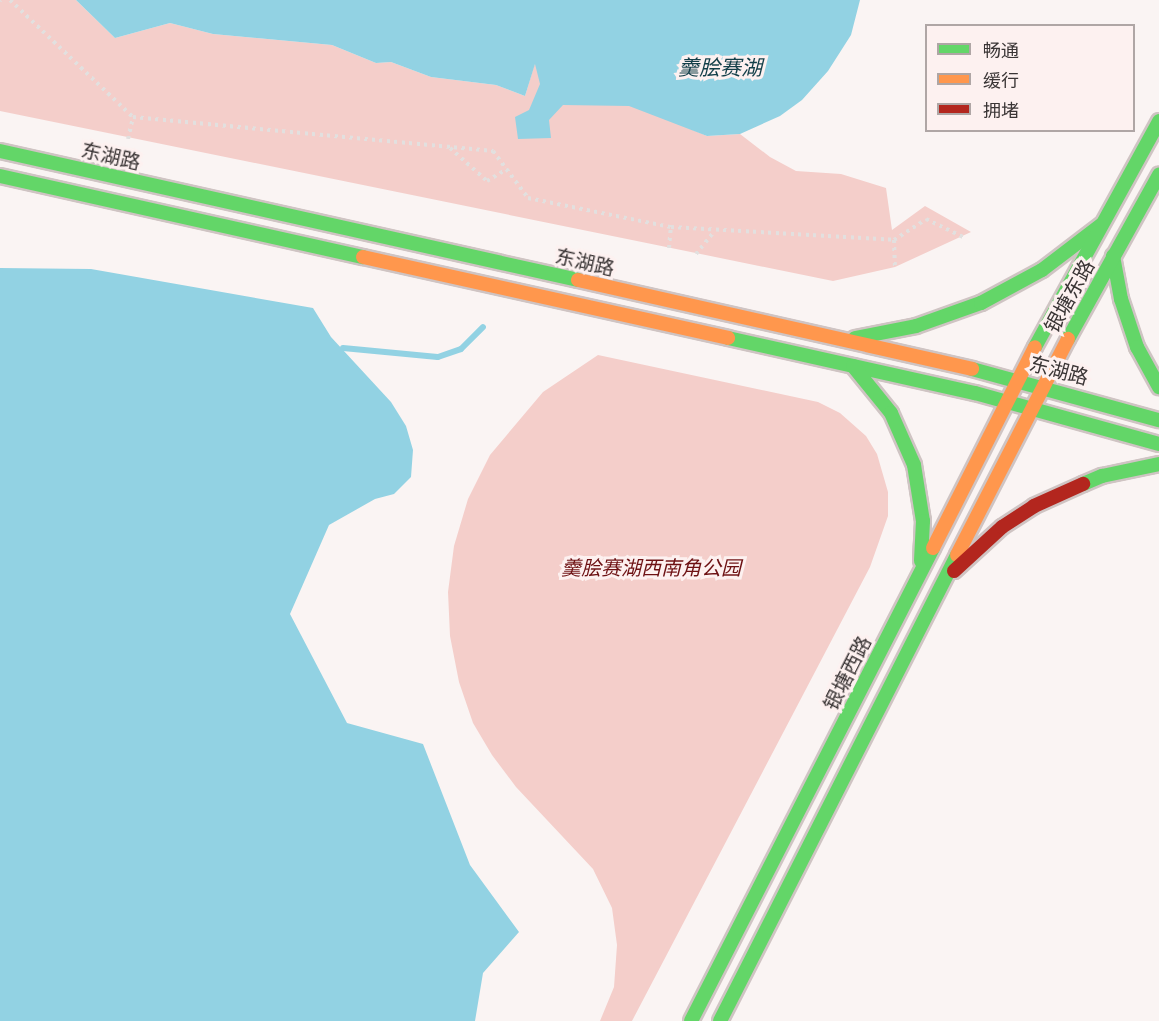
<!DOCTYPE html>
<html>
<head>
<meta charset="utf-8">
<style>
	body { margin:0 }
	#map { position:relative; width:1159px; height:1021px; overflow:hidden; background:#faf4f3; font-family:"Noto Serif","Noto Sans SC",serif }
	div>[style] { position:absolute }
	.green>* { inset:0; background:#f4ceca }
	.water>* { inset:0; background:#92d2e3 }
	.stream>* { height:6px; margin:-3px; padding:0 3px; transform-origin:3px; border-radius:3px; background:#92d2e3 }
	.path>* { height:4px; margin-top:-2px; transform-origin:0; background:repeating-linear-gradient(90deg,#e2e0df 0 3px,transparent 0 7.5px) }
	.roads { filter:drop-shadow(2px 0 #cfc4c3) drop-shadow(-2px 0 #cfc4c3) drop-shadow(0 2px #cfc4c3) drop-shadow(0 -2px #cfc4c3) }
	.fast>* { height:14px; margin:-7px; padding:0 7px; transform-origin:7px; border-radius:7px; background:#63d668 }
	.slow>* { height:14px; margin:-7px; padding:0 7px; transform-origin:7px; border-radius:7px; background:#ff974d }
	.jam>* { height:14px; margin:-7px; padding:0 7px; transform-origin:7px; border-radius:7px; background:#b3261e }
	span { translate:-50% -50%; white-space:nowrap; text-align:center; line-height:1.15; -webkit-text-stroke:6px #fdf1f0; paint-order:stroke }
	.street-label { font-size:20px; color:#3a3535 }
	.park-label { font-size:20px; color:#6d1113; font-style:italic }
	.water-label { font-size:21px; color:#133f49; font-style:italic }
	.legend { position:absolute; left:925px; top:24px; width:210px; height:108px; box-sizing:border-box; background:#fdf1f0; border:2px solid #afa6a5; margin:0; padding:8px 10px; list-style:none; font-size:18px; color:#3a3535 }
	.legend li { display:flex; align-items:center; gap:12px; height:30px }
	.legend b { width:30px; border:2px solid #afa6a5 }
</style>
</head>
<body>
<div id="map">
	<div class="green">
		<div style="clip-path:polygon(0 0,76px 0,115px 38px,170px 23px,213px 34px,332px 45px,376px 63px,391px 62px,431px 77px,496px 85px,525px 96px,535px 63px,707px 136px,740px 134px,770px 157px,796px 171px,841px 174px,886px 188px,892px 230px,925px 206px,971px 232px,895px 267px,833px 281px,0 111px)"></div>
		<div style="clip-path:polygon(598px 355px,818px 402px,840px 413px,866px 436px,877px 454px,888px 492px,888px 516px,870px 567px,632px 1021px,600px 1021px,614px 987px,617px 945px,612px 908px,593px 869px,516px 787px,492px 755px,473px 723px,459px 682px,450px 636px,448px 592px,454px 546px,468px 499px,490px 455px,543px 392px)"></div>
	</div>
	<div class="water">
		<div style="clip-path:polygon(76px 0,860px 0,851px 35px,828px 71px,802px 100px,780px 116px,740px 134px,707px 136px,629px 106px,563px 105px,549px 120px,551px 138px,518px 139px,515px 117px,529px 110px,540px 84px,535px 64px,525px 96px,496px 85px,431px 77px,391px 62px,376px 63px,332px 45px,213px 34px,170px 23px,115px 38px)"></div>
		<div style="clip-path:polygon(0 268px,91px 269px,313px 308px,331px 337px,391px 402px,406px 426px,413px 450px,411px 477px,394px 494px,375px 499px,329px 525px,290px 614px,347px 723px,423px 744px,470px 865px,519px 932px,483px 973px,475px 1021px,0 1021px)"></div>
	</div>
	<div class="stream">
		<div style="left:343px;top:348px;width:95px;rotate:5.4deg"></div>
		<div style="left:438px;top:357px;width:24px;rotate:-19deg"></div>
		<div style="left:461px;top:349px;width:31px;rotate:-45deg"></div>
	</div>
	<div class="path">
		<div style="left:10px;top:0;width:170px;rotate:43.6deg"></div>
		<div style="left:133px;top:117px;width:362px;rotate:5.4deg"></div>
		<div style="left:493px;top:151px;width:59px;rotate:53.3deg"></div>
		<div style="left:528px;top:198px;width:146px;rotate:11.5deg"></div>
		<div style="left:671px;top:227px;width:223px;rotate:3.3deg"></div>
		<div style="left:894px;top:240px;width:38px;rotate:-33deg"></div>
		<div style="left:926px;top:219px;width:41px;rotate:25.9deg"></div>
		<div style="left:0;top:1px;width:1px;rotate:-45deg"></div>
		<div style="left:128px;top:139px;width:23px;rotate:-77deg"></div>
		<div style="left:450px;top:148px;width:50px;rotate:41.7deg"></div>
		<div style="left:487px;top:181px;width:23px;rotate:-31deg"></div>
		<div style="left:894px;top:240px;width:27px;rotate:88deg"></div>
		<div style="left:669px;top:248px;width:21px;rotate:-85deg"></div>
		<div style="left:696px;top:254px;width:28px;rotate:-51deg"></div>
	</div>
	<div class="roads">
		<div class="fast">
			<div style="left:0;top:151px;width:592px;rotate:12.58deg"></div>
			<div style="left:0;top:176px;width:372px;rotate:12.6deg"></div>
			<div style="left:1113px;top:256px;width:44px;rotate:79.5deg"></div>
			<div style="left:1121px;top:299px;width:51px;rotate:71.6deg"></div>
			<div style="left:1137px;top:347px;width:46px;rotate:61.2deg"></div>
			<div style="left:728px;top:338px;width:253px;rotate:12.6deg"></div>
			<div style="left:975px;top:393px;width:191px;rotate:15.5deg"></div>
			<div style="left:855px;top:338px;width:62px;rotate:-11.1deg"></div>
			<div style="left:916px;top:326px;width:69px;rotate:-19.5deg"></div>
			<div style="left:981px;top:303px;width:69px;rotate:-28.4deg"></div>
			<div style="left:1042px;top:270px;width:74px;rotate:-37.3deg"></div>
			<div style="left:1068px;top:339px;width:188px;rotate:-61deg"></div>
			<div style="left:1035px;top:347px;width:258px;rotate:-61.2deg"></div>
			<div style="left:853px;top:366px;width:60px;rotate:51deg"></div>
			<div style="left:891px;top:413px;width:57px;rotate:66.1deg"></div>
			<div style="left:914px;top:465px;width:57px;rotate:80.9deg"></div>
			<div style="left:923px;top:521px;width:40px;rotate:92.9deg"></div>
			<div style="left:972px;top:369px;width:194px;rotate:15.3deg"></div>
			<div style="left:1083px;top:484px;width:21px;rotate:-23deg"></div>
			<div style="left:1102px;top:476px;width:58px;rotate:-11.9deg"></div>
			<div style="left:691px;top:1021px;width:531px;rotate:-62.9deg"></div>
			<div style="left:720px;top:1021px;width:523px;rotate:-63.04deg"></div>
		</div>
		<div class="slow">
			<div style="left:363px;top:257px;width:374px;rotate:12.5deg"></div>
			<div style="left:578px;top:280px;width:404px;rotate:12.7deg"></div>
			<div style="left:933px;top:548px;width:225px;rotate:-63.1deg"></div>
			<div style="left:957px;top:555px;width:243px;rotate:-62.8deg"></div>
		</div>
		<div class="jam">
			<div style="left:954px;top:571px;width:65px;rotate:-42.5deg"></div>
			<div style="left:1002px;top:527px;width:38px;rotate:-33deg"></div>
			<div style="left:1034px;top:506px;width:54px;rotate:-24.2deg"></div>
		</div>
	</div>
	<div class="street-label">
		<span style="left:111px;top:156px;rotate:13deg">东湖路</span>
		<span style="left:585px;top:262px;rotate:13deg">东湖路</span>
		<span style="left:1069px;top:296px;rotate:-61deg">银塘东路</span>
		<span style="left:1059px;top:370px;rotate:15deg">东湖路</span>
		<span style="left:847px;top:673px;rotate:-63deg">银塘西路</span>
	</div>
	<div class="park-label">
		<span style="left:651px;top:567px">羹脍赛湖西南角公园</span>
	</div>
	<div class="water-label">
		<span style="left:720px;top:67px">羹脍赛湖</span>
	</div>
	<ul class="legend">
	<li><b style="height:8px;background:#63d668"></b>畅通</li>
	<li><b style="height:8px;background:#ff974d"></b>缓行</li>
	<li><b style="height:8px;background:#b3261e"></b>拥堵</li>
	</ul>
</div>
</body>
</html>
